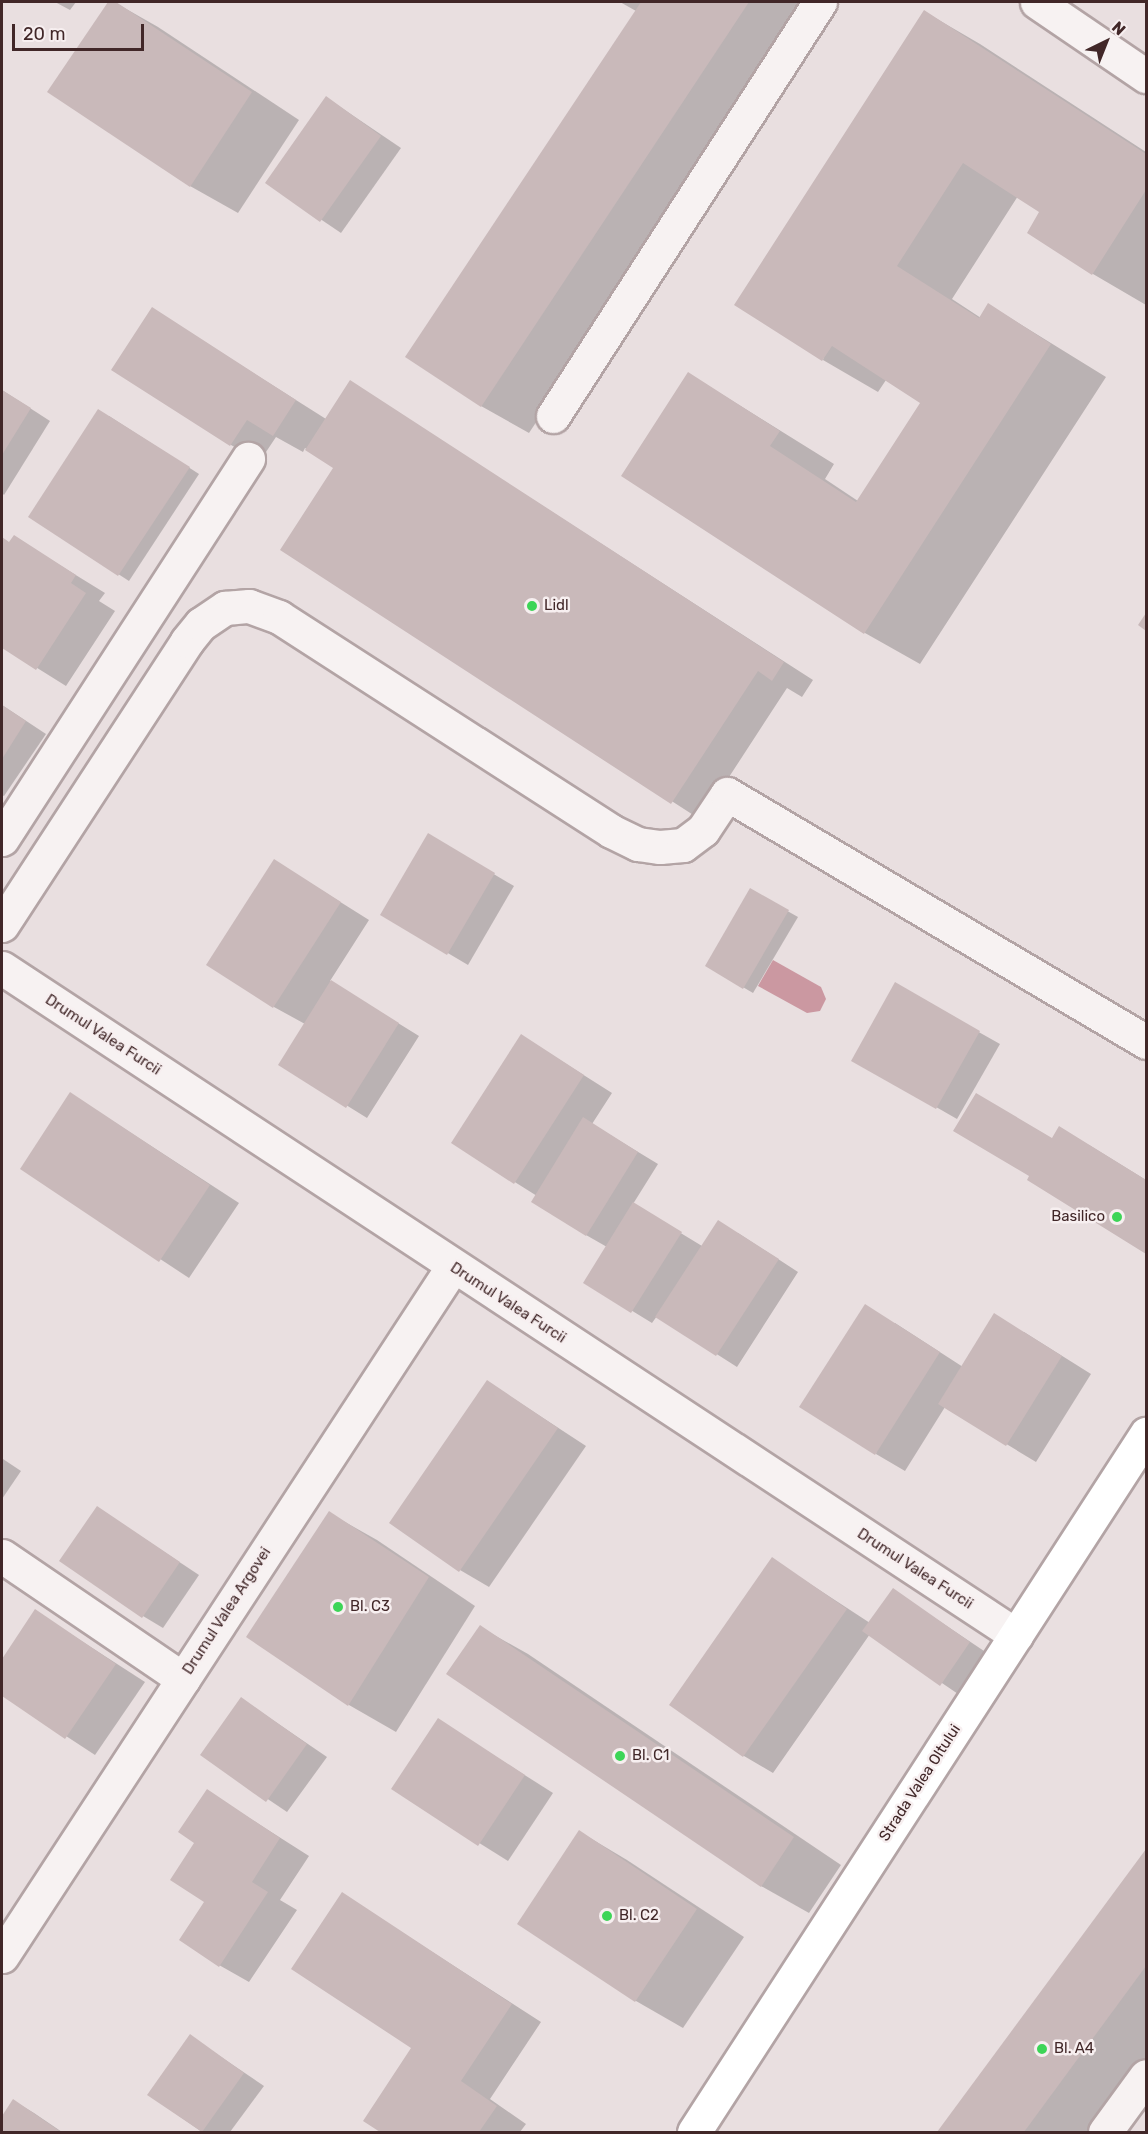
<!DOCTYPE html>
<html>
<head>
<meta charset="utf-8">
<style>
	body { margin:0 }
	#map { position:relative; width:1148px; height:2134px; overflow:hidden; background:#e9dfe0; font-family:Rubik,sans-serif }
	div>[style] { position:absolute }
	.water>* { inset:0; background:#cb98a1 }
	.shadow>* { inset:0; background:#0003 }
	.building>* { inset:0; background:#c9b9ba }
	.roads { filter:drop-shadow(2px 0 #b3a4a5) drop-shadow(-2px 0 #b3a4a5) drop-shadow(0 2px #b3a4a5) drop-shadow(0 -2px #b3a4a5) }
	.minor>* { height:33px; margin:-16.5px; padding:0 16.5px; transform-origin:16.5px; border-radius:16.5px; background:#f7f2f2 }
	.major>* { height:33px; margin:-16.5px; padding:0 16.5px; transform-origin:16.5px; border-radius:16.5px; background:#fff }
	.dots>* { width:16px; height:16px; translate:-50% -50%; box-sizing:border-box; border:3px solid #f7eff0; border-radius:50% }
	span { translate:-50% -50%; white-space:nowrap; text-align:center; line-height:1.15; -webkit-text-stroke:5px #f7eff0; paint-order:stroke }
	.poi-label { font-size:15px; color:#412728 }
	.left { translate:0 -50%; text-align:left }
	.right { translate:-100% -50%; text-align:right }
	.street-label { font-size:15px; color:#412728 }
	.frame { position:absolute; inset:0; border:3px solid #412728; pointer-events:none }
	.north { position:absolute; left:1076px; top:12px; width:60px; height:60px; -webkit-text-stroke:4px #f7eff0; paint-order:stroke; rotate:43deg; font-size:16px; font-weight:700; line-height:24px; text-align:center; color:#412728 }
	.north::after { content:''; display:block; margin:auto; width:21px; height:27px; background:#412728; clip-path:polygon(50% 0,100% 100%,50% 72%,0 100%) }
	.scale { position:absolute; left:12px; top:24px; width:132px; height:27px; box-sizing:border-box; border:3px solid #412728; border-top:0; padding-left:8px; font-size:18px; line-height:21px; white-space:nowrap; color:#412728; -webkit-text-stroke:4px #f7eff0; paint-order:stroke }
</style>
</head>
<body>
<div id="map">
	<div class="water">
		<div style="clip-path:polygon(773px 960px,821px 987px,826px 999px,820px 1011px,807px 1013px,758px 986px)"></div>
	</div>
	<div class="shadow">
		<div style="clip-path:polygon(55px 2px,76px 2px,70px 10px)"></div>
		<div style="clip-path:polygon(109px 2px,114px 2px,158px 27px,299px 120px,238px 213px,190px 186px,49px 92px)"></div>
		<div style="clip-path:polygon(620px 2px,815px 2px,529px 433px,481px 406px,636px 11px)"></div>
		<div style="clip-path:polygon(925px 12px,980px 44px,1146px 152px,1146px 305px,1093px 274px,1041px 212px,1018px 196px,952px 299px,981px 318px,989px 305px,1106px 377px,920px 664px,865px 633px,689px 374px,834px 464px,825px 479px,858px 501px,922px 403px,886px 380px,878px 392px,823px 360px)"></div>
		<div style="clip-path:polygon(327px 98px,401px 148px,341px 233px,267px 183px)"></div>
		<div style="clip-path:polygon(152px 309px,326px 419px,350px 382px,813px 680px,802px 697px,787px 688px,701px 820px,282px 549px,335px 468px,305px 448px,303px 452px,276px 437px,260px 461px,231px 445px)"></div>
		<div style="clip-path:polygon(2px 390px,50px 421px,4px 495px,2px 493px)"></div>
		<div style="clip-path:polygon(109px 416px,199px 474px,129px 581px,30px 517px)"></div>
		<div style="clip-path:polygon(14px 537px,105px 593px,99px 601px,115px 611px,66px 686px,2px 646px,2px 538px,10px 543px)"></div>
		<div style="clip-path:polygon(2px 705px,46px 734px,4px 796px,2px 795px)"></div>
		<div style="clip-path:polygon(428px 835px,514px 886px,468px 965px,382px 914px)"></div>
		<div style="clip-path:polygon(275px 861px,369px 920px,330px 981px,419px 1036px,367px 1118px,280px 1064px,305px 1024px,274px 1007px)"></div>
		<div style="clip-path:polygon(750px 890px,798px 917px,753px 993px,707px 966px)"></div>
		<div style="clip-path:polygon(895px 985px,1000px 1044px,957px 1119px,854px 1060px)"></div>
		<div style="clip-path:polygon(522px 1036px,612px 1093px,592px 1124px,658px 1164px,633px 1204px,702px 1246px,738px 1233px,798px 1272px,737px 1367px,657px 1316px,652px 1323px,585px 1282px,607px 1247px,586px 1235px,537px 1196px,453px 1143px)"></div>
		<div style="clip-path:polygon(71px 1094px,239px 1203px,189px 1278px,22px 1168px)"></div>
		<div style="clip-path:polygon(1053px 1140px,1089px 1145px,1146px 1180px,1146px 1253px,1029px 1179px)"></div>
		<div style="clip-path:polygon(895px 1323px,963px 1367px,1024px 1332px,1091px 1374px,1036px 1462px,945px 1407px,905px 1471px,876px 1454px)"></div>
		<div style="clip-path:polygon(488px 1382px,586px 1446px,489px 1587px,460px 1570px)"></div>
		<div style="clip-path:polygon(3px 1459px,21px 1471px,2px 1499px,2px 1461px)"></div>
		<div style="clip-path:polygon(98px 1508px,199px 1575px,163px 1628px,143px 1616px)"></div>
		<div style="clip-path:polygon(329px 1513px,377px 1540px,475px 1606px,396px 1732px,349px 1705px)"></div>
		<div style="clip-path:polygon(772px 1559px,870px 1623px,893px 1590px,990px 1655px,961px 1696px,870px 1634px,773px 1773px,744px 1756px,671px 1705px)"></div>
		<div style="clip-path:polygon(35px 1611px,145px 1682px,95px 1755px,2px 1694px,2px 1662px)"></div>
		<div style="clip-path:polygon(480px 1627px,528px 1654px,841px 1865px,809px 1913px,761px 1886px)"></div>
		<div style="clip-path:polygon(242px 1699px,327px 1757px,287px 1812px,202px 1755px)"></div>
		<div style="clip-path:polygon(438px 1720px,553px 1793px,508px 1861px,393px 1789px)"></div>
		<div style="clip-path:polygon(207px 1791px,309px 1856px,280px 1900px,297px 1910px,249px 1982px,219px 1965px,196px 1843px)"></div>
		<div style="clip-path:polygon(580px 1832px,627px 1860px,744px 1937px,683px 2028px,636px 2001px,519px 1923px)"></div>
		<div style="clip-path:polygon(1146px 1851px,1146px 2058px,1091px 2132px,939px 2132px)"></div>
		<div style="clip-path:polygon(342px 1894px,541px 2022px,490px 2099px,526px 2124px,520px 2132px,383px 2132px,365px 2121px,414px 2048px)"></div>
		<div style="clip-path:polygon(190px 2036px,264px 2086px,230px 2132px,202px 2132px,149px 2095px)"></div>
		<div style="clip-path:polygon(14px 2101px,34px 2113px,62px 2132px,2px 2132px,2px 2119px)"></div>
	</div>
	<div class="building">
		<div style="clip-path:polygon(108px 2px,116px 2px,252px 92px,190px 187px,47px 92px)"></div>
		<div style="clip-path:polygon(641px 2px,749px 2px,481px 407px,405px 357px)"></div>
		<div style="clip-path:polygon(924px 10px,1146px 154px,1146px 190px,1092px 275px,1027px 233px,1039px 212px,963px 163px,897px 266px,979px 318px,988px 303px,1051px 344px,864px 634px,621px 476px,688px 372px,780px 431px,770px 446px,856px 502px,920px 403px,832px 346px,822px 361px,734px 305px)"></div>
		<div style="clip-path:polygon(326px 96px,381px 136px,320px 222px,265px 183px)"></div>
		<div style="clip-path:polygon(152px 307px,296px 400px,273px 436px,247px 420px,230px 446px,111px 370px)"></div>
		<div style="clip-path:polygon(350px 380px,784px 662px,772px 681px,758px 671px,671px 804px,280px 550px,333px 468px,305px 450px)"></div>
		<div style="clip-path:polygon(2px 390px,31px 408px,2px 455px)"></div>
		<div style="clip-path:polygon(98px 409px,190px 467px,118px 576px,28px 517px)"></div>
		<div style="clip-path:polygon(14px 535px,76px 575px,71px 583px,86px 593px,36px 670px,2px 648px,2px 537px,9px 542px)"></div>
		<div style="clip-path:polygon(1146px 613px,1146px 631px,1138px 625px)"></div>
		<div style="clip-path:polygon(2px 705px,26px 721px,2px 759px)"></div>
		<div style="clip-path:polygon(428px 833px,495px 873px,447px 955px,380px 915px)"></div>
		<div style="clip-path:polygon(274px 859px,341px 902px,273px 1008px,206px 965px)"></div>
		<div style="clip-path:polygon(750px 888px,789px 910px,743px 989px,705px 966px)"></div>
		<div style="clip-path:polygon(331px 980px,399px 1023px,346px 1108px,278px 1065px)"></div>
		<div style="clip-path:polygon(895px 982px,980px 1031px,936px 1109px,851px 1061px)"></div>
		<div style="clip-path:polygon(521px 1034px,584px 1075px,514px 1184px,451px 1143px)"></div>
		<div style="clip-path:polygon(70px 1092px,210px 1185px,159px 1262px,20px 1169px)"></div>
		<div style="clip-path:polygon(976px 1093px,1052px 1138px,1059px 1126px,1146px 1180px,1146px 1254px,1027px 1180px,1029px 1176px,953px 1131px)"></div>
		<div style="clip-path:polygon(583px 1117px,638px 1152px,586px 1236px,531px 1202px)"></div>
		<div style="clip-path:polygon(633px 1202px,682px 1232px,631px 1313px,583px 1283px)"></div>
		<div style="clip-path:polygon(718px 1220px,779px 1259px,716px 1356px,655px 1317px)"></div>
		<div style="clip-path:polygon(865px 1304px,940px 1352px,875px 1455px,799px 1407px)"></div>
		<div style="clip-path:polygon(994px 1313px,1062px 1356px,1006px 1446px,938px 1404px)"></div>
		<div style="clip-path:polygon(487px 1380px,558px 1428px,459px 1572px,389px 1523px)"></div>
		<div style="clip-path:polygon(97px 1506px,180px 1562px,142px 1618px,59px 1561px)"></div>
		<div style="clip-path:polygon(329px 1511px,429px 1577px,348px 1706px,246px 1637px)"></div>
		<div style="clip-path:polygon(772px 1557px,847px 1609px,743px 1757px,669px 1705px)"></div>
		<div style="clip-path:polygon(893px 1588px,970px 1642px,940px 1686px,862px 1631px)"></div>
		<div style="clip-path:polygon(35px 1609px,116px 1664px,65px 1739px,2px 1696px,2px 1659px)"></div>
		<div style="clip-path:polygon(480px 1625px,794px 1837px,761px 1887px,446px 1674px)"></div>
		<div style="clip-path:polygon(241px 1697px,307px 1744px,266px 1802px,200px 1755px)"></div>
		<div style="clip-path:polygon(438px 1718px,525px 1775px,478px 1846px,391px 1789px)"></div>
		<div style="clip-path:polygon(207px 1789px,280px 1838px,252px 1882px,268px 1892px,219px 1967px,179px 1940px,204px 1902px,170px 1880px,194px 1843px,178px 1832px)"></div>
		<div style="clip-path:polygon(579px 1830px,697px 1909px,635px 2002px,517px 1924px)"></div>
		<div style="clip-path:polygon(1146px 1849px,1146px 1966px,1024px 2132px,937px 2132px)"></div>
		<div style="clip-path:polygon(342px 1892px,512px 2004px,461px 2081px,497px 2106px,479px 2132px,380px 2132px,363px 2121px,411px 2048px,291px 1969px)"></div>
		<div style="clip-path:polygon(190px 2034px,244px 2073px,202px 2132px,147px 2095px)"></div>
		<div style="clip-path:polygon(13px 2099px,61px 2132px,2px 2132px,2px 2116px)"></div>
	</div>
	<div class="roads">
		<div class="minor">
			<div style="left:1037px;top:2px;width:132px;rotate:34.2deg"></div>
			<div style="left:553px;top:416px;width:493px;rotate:-57.2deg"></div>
			<div style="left:2px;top:839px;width:453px;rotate:-57.1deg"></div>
			<div style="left:2px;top:925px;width:339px;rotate:-56.9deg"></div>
			<div style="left:187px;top:641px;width:22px;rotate:-51deg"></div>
			<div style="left:201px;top:624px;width:29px;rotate:-34deg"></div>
			<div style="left:225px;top:608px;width:24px;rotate:-5deg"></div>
			<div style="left:249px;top:606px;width:32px;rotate:20deg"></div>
			<div style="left:279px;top:617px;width:395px;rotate:32.8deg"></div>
			<div style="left:611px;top:831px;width:30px;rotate:26deg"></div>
			<div style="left:638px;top:844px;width:22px;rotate:8deg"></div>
			<div style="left:660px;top:847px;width:23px;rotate:-5deg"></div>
			<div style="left:683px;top:845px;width:25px;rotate:-37deg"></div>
			<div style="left:703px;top:830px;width:43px;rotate:-56.3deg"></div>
			<div style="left:727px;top:794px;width:487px;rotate:30.6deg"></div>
			<div style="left:2px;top:968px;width:1214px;rotate:33.34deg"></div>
			<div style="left:2px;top:1556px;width:219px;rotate:34.2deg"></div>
			<div style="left:2px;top:1956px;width:824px;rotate:-56.83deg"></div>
			<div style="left:1105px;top:2132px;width:69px;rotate:-53.8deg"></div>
		</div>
		<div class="major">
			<div style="left:694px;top:2132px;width:832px;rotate:-57.07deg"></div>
		</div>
	</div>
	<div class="dots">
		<div style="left:532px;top:606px;background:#3dd557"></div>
		<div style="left:1117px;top:1217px;background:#3dd557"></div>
		<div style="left:338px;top:1607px;background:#3dd557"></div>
		<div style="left:620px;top:1756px;background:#3dd557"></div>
		<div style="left:607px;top:1916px;background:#3dd557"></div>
		<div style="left:1042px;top:2049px;background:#3dd557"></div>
	</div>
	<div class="poi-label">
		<span class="left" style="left:544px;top:606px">Lidl</span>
		<span class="right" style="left:1105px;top:1217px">Basilico</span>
		<span class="left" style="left:350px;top:1607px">Bl. C3</span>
		<span class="left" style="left:632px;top:1756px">Bl. C1</span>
		<span class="left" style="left:619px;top:1916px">Bl. C2</span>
		<span class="left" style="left:1054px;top:2049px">Bl. A4</span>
	</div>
	<div class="street-label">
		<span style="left:103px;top:1035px;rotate:33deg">Drumul Valea Furcii</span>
		<span style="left:508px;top:1303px;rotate:33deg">Drumul Valea Furcii</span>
		<span style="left:915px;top:1569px;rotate:33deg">Drumul Valea Furcii</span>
		<span style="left:227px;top:1611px;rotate:-57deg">Drumul Valea Argovei</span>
		<span style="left:920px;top:1783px;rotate:-57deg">Strada Valea Oltului</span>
	</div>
	<div class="frame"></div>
	<div class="north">N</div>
	<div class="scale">20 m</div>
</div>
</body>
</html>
